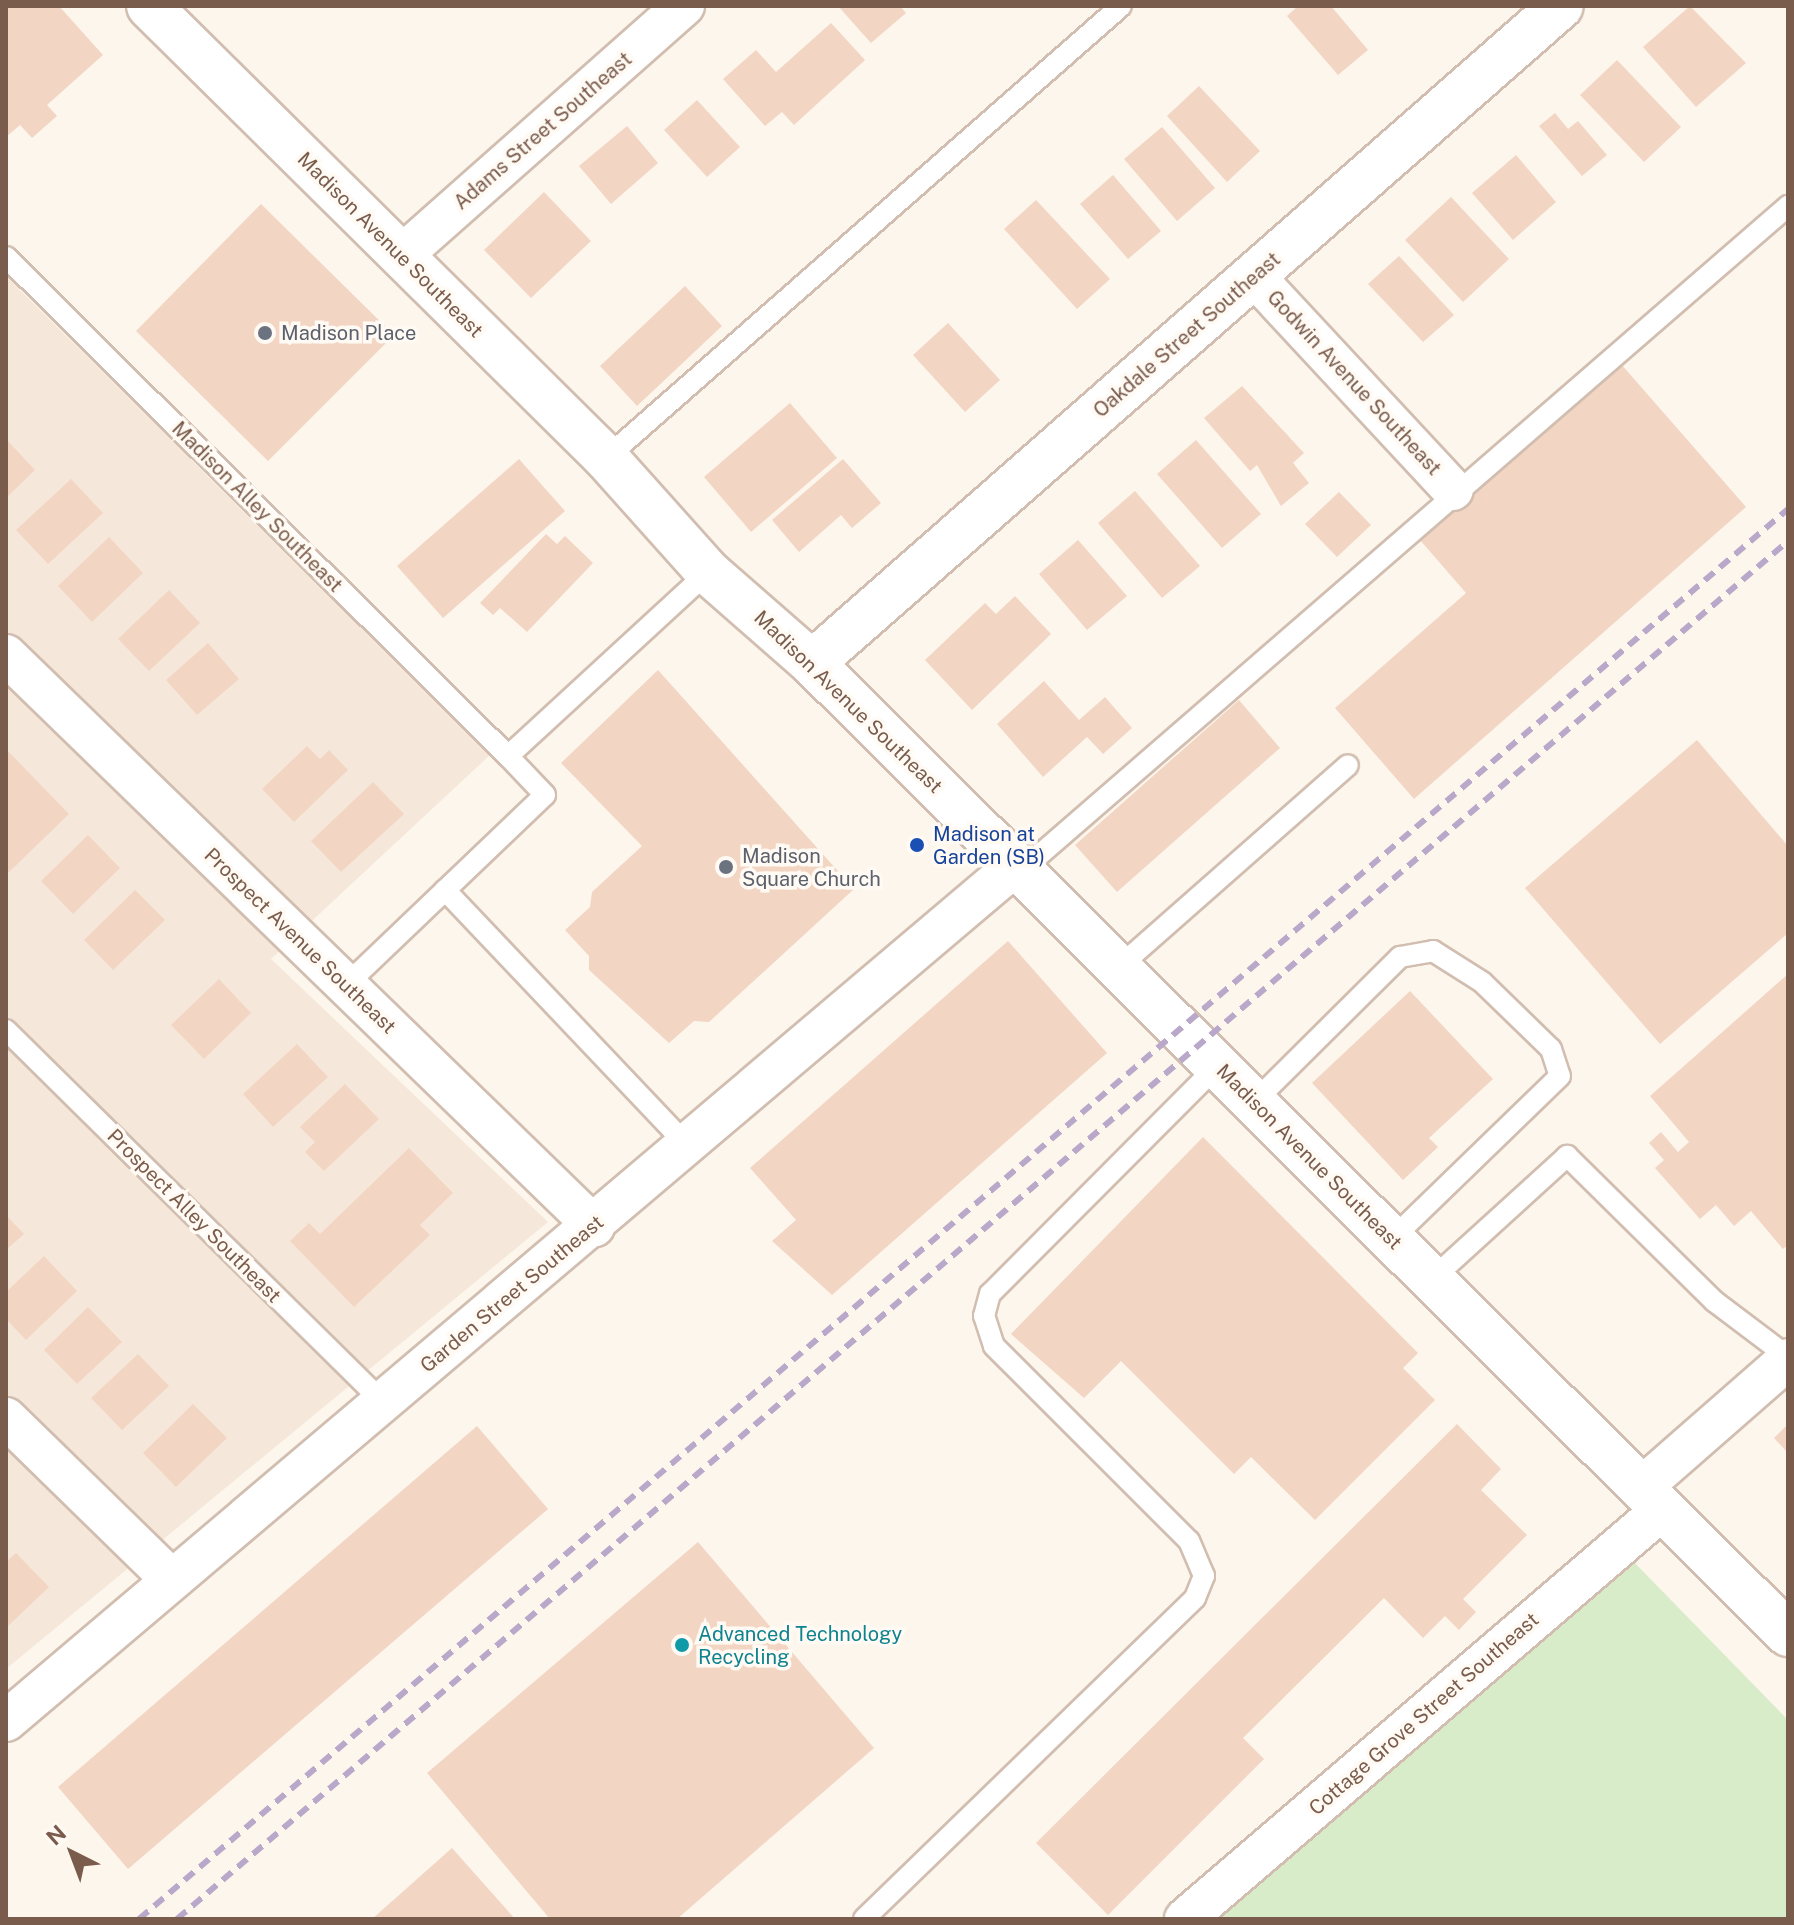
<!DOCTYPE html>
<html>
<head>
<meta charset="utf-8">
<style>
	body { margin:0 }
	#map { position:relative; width:1794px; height:1925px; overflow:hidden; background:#fdf6ec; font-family:"Public Sans",sans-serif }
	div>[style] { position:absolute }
	.residential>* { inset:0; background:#f5e8da }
	.green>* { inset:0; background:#d8ecc9 }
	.building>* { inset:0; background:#f3d5c3 }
	.roads { filter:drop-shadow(2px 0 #d1beb0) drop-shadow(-2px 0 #d1beb0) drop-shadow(0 2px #d1beb0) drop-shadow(0 -2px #d1beb0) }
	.lane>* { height:20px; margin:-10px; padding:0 10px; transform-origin:10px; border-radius:10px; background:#fff }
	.street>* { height:40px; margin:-20px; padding:0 20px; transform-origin:20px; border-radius:20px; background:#fff }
	.secondary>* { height:44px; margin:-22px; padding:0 22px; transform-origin:22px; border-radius:22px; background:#fff }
	.rail>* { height:6px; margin-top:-3px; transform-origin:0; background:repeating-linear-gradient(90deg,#b9a8c9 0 12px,transparent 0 20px) }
	.dots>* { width:22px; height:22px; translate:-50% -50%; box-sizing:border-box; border:4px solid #fffaf3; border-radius:50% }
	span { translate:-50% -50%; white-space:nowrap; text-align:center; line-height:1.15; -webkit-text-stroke:7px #fffaf3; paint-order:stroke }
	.street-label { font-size:20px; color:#7a5c4d }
	.worship-label { font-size:20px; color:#5b616d }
	.left { translate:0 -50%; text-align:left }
	.transit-label { font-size:20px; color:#164399 }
	.culture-label { font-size:20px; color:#0d838f }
	.frame { position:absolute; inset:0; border:8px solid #7a5c4d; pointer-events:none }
	.north { position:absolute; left:32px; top:1813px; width:80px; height:80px; -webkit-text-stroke:6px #fffaf3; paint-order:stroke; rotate:318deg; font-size:22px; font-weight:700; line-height:32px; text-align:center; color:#7a5c4d }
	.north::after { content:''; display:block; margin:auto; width:28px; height:36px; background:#7a5c4d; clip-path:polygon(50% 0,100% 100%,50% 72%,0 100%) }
</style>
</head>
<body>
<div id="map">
	<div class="residential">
		<div style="clip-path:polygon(6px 276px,490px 755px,271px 959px,548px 1222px,6px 1669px)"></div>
	</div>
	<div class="green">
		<div style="clip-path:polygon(1628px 1556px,1788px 1720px,1788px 1919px,1205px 1919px)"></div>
	</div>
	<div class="building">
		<div style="clip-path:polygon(6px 6px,59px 6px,103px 55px,47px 105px,57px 116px,32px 138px,20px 125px,6px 137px)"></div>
		<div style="clip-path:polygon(838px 6px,900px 6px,906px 13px,871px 43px)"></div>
		<div style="clip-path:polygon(1298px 6px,1331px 6px,1368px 50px,1338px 75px,1287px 16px)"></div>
		<div style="clip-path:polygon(1690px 6px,1746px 63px,1696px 107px,1643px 47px)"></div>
		<div style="clip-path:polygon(831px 23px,865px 60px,794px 125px,782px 112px,765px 126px,723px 79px,756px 50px,776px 72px)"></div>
		<div style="clip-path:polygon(1617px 60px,1681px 127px,1644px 162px,1580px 95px)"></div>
		<div style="clip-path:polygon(1199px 86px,1260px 151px,1227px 182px,1167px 116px)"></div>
		<div style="clip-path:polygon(697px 100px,740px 147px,707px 177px,664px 130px)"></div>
		<div style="clip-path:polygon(1555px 113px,1568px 129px,1578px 121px,1607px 155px,1582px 176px,1539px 126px)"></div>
		<div style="clip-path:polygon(627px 126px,658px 163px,611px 204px,579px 166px)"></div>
		<div style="clip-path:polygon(1162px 127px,1215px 188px,1177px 221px,1124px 159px)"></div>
		<div style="clip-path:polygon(1516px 155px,1556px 202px,1513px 240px,1472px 193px)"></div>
		<div style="clip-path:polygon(1113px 175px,1161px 231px,1128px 259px,1080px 204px)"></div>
		<div style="clip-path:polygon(544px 192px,591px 241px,531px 298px,484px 250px)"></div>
		<div style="clip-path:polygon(1451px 197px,1509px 259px,1463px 302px,1405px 240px)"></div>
		<div style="clip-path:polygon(1036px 200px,1110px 279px,1077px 309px,1004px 229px)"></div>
		<div style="clip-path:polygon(261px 204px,394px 335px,268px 461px,136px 331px)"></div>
		<div style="clip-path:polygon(1399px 256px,1454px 315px,1423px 342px,1368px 284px)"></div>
		<div style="clip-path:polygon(685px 286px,722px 326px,637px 406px,600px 366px)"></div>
		<div style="clip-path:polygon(948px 323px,1000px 380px,965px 412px,913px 355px)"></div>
		<div style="clip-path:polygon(1621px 364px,1746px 507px,1414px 799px,1335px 708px,1466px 593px,1420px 540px)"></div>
		<div style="clip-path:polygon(1242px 386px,1304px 453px,1293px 463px,1309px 483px,1281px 506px,1257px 465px,1250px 471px,1204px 418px)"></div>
		<div style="clip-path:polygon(790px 403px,837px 458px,751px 532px,704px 477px)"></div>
		<div style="clip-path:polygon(6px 439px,35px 470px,6px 498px)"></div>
		<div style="clip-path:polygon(1196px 440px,1261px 514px,1222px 548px,1157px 474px)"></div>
		<div style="clip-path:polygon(519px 459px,565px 511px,443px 618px,397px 566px)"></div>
		<div style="clip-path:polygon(843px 459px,881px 503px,852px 528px,841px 515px,799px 552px,772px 520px)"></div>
		<div style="clip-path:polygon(71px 479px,103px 513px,48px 564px,16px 530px)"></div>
		<div style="clip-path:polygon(1135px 491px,1200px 566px,1162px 598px,1098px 523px)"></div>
		<div style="clip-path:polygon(1339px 492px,1371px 525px,1337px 557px,1305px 524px)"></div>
		<div style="clip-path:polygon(546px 534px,557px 544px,565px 536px,593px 563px,527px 632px,500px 608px,493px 615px,480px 603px)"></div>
		<div style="clip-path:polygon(109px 537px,143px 573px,92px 622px,58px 586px)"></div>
		<div style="clip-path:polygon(1078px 540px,1127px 596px,1087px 630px,1039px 574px)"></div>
		<div style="clip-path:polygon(169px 590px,200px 623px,149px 671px,118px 639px)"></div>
		<div style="clip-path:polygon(1015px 596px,1051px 634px,972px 710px,925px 660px,985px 603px,996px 614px)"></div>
		<div style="clip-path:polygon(208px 643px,239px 679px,197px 715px,166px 680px)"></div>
		<div style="clip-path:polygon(658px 670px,854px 889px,709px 1022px,694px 1021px,669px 1043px,589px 970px,589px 956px,565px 930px,590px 907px,592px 892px,642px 846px,561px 763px)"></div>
		<div style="clip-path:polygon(1044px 681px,1079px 720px,1105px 697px,1132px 728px,1103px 754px,1087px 737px,1043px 777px,997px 724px)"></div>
		<div style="clip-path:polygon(1239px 700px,1280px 748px,1117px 892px,1075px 845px)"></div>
		<div style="clip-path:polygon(1697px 740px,1788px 846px,1788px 933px,1660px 1044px,1525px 888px)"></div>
		<div style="clip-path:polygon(307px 746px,320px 759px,329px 750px,348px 770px,294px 822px,262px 789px)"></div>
		<div style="clip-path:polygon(6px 749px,69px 814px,6px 875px)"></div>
		<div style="clip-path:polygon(373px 782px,404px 814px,341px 872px,311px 841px)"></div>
		<div style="clip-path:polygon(88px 835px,120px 868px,73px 914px,41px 881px)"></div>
		<div style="clip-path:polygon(135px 890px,165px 920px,113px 970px,84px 940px)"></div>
		<div style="clip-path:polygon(1008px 941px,1107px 1053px,832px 1295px,772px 1241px,796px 1220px,750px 1168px)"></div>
		<div style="clip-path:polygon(1788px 974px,1788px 1245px,1783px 1249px,1751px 1211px,1734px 1226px,1716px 1205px,1700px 1219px,1655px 1168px,1664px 1160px,1649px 1143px,1661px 1132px,1678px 1152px,1689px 1142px,1650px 1096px)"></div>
		<div style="clip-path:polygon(219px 979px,251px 1013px,204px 1059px,171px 1025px)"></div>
		<div style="clip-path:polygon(1410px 991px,1493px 1079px,1429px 1138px,1438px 1147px,1403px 1180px,1312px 1083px)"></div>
		<div style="clip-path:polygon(297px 1044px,328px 1077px,273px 1127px,243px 1094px)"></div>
		<div style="clip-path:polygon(345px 1084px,379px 1119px,324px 1171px,305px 1152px,315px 1142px,300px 1127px)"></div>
		<div style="clip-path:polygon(1203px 1137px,1418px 1353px,1403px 1368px,1435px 1400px,1315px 1520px,1251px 1457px,1234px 1474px,1121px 1361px,1084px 1398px,1011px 1334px)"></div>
		<div style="clip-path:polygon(409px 1148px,453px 1193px,420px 1225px,430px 1235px,354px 1307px,290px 1241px,309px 1223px,320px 1234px)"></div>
		<div style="clip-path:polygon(6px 1215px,24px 1234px,6px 1250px)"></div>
		<div style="clip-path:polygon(44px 1256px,77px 1291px,26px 1340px,6px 1319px,6px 1292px)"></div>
		<div style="clip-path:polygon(88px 1307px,122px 1342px,77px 1384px,44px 1350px)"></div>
		<div style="clip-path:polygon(138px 1354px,169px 1386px,122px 1430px,91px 1398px)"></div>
		<div style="clip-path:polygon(193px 1404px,227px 1438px,176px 1487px,143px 1453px)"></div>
		<div style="clip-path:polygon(1457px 1424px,1501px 1469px,1481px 1490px,1527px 1535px,1463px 1599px,1476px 1612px,1459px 1630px,1445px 1616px,1423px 1638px,1384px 1598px,1243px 1738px,1264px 1759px,1108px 1915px,1036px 1843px)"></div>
		<div style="clip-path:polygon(1788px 1424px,1788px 1453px,1774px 1438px)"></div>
		<div style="clip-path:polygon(477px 1426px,548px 1509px,128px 1869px,58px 1787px)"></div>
		<div style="clip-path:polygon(698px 1542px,874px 1748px,677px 1919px,550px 1919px,427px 1773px)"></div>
		<div style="clip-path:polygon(16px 1553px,49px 1587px,6px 1628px,6px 1562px)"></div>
		<div style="clip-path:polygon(452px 1848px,515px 1919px,372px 1919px)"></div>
	</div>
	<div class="roads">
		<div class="lane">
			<div style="left:6px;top:257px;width:708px;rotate:44.83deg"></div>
			<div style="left:606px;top:458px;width:685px;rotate:-41.27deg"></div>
			<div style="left:1022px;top:870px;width:1014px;rotate:-40.92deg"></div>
			<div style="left:445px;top:890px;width:353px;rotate:46.5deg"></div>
			<div style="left:1119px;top:967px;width:305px;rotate:-41.4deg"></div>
			<div style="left:346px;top:985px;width:275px;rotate:-43.7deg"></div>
			<div style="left:545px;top:795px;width:54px;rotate:-133.5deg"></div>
			<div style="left:508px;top:756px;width:272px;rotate:-42.6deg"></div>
			<div style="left:6px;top:1030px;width:530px;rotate:44.62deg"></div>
			<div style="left:1254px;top:1102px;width:206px;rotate:-44.8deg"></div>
			<div style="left:1400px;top:957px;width:34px;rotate:-10deg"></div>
			<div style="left:1433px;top:951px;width:58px;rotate:32.3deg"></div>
			<div style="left:1482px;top:982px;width:96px;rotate:44.2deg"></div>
			<div style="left:1551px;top:1049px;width:28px;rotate:72deg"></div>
			<div style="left:1560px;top:1076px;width:234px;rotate:135.9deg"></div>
			<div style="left:1432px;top:1279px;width:183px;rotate:-42.3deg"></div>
			<div style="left:1567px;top:1156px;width:206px;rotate:44.6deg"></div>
			<div style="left:1714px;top:1301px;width:93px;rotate:37.1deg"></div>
			<div style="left:864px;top:1919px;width:461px;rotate:-44.1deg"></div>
			<div style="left:1195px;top:1598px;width:24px;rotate:-68deg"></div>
			<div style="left:1204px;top:1576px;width:38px;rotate:-113deg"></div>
			<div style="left:1189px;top:1541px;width:276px;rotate:-135deg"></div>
			<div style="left:994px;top:1346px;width:32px;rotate:-108deg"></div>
			<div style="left:984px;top:1316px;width:23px;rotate:-75deg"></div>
			<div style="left:990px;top:1294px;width:322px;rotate:-45.1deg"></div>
		</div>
		<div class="street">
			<div style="left:401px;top:256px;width:378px;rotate:-41.5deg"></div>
			<div style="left:1254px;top:276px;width:292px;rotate:47.1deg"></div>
			<div style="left:6px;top:655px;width:820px;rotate:44.16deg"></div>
			<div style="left:6px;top:1418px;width:231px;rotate:44.3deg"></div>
			<div style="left:1642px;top:1487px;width:194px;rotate:-41.2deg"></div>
			<div style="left:6px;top:1721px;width:1324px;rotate:-40.28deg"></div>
			<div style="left:1185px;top:1919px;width:630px;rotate:-40.62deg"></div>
		</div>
		<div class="secondary">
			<div style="left:149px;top:6px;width:643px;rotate:44.68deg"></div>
			<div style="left:606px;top:458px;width:153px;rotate:48.2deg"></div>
			<div style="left:708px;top:572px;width:138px;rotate:41.2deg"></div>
			<div style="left:812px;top:663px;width:1377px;rotate:44.85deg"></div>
			<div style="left:812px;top:663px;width:996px;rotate:-41.26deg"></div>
		</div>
	</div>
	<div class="rail">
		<div style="left:139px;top:1919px;width:2170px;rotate:-40.53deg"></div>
		<div style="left:177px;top:1919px;width:2120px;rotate:-40.54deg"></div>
	</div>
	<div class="dots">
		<div style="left:265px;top:333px;background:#6b7280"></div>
		<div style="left:917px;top:845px;background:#1a4fb4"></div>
		<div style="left:726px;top:867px;background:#6b7280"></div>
		<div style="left:682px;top:1645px;background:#0f9aa8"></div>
	</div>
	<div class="street-label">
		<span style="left:543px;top:131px;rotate:-41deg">Adams Street Southeast</span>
		<span style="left:390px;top:245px;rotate:45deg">Madison Avenue Southeast</span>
		<span style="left:1187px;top:335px;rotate:-41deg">Oakdale Street Southeast</span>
		<span style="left:1354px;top:383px;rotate:47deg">Godwin Avenue Southeast</span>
		<span style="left:257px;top:507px;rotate:45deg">Madison Alley Southeast</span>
		<span style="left:848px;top:702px;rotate:44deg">Madison Avenue Southeast</span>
		<span style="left:300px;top:941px;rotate:44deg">Prospect Avenue Southeast</span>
		<span style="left:1309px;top:1157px;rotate:45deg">Madison Avenue Southeast</span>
		<span style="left:194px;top:1216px;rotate:45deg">Prospect Alley Southeast</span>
		<span style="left:512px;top:1294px;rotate:-40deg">Garden Street Southeast</span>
		<span style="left:1424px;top:1714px;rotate:-41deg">Cottage Grove Street Southeast</span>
	</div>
	<div class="worship-label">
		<span class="left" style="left:281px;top:333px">Madison Place</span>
		<span class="left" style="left:742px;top:868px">Madison<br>Square Church</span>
	</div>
	<div class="transit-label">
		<span class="left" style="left:933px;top:846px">Madison at<br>Garden (SB)</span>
	</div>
	<div class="culture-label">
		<span class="left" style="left:698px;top:1646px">Advanced Technology<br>Recycling</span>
	</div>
	<div class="frame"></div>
	<div class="north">N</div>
</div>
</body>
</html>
